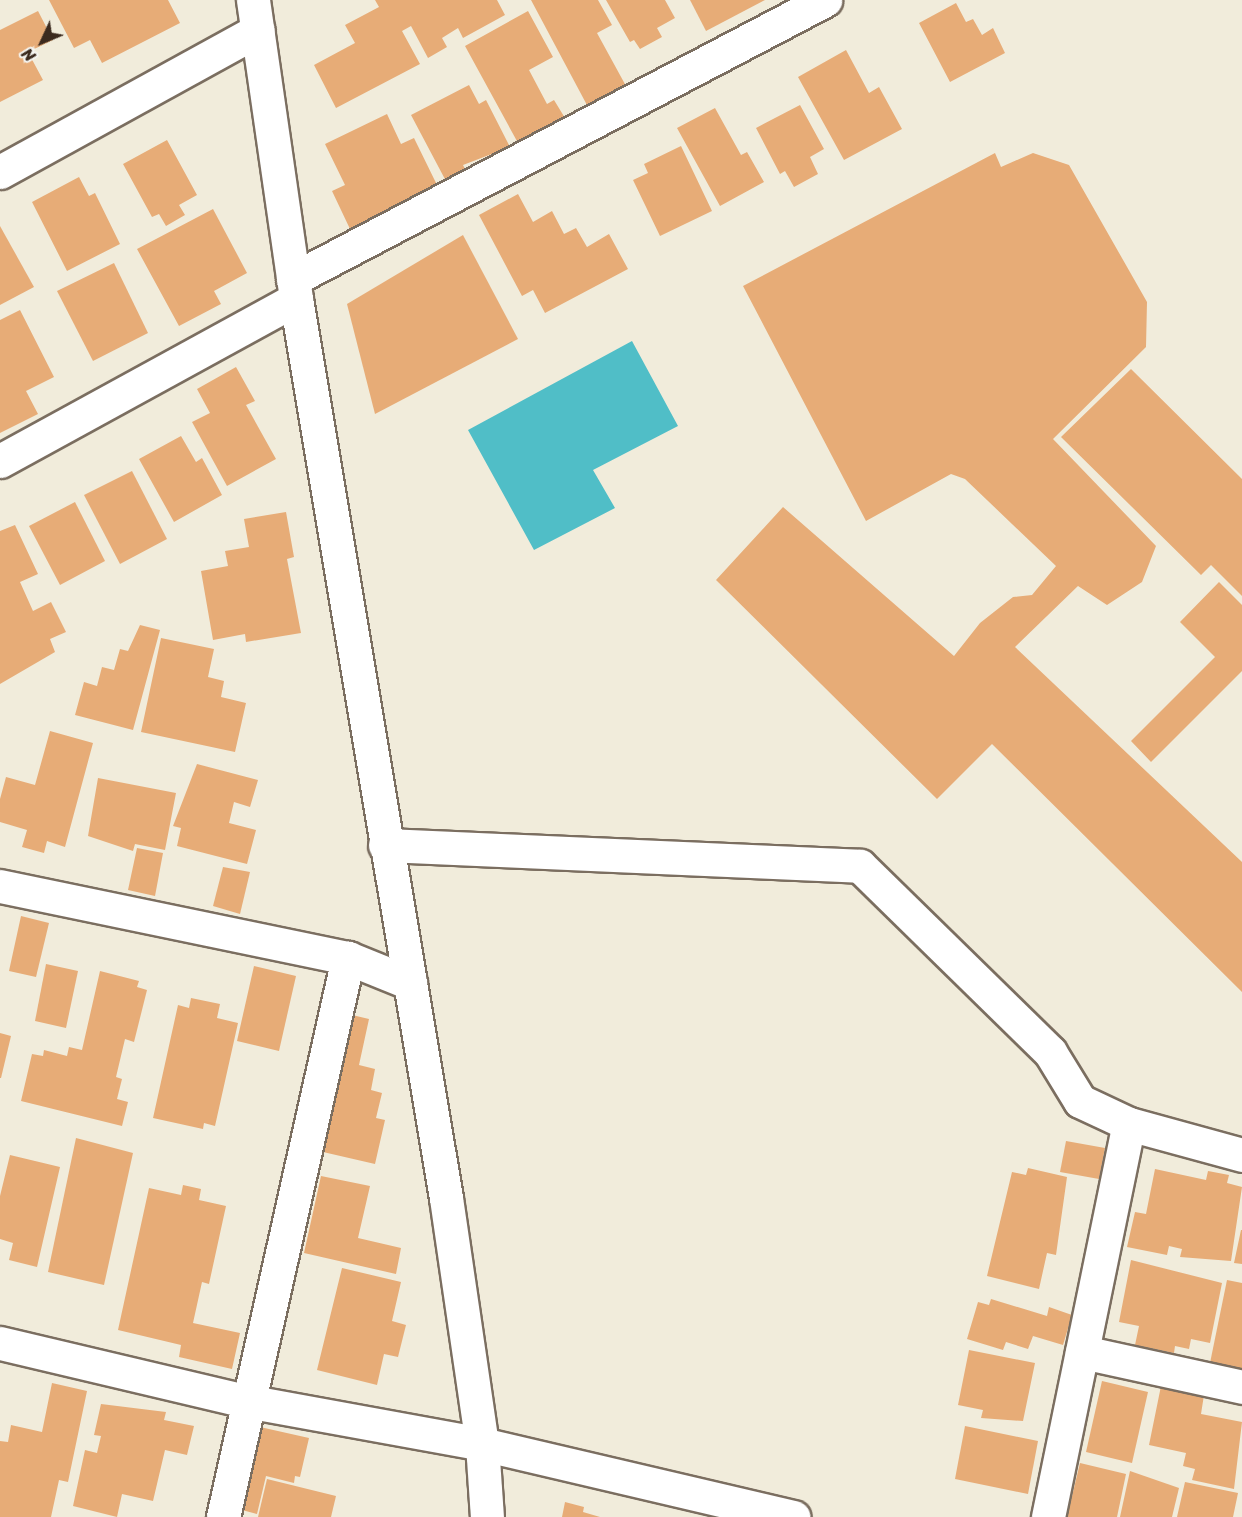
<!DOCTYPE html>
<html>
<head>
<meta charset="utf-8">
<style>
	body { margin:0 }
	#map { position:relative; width:1242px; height:1517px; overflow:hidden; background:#f1ecdb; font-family:Sriracha,sans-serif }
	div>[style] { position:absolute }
	.water>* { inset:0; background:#50bec7 }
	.building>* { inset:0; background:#e7ac77 }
	.roads { filter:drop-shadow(2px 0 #7b6e60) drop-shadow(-2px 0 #7b6e60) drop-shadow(0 2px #7b6e60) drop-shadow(0 -2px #7b6e60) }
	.minor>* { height:33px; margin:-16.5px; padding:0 16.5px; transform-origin:16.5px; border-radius:16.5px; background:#fff }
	span { translate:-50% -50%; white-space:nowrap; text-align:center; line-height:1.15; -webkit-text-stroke:5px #f6f6f2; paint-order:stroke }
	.north { position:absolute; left:12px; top:12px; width:60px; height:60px; -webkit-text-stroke:4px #f6f6f2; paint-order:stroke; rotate:226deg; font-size:16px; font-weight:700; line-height:24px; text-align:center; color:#3b2a1e }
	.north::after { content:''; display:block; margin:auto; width:21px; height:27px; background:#3b2a1e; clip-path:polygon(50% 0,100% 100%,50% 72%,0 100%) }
</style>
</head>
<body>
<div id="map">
	<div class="water">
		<div style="clip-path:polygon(632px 341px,678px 426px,593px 470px,615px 508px,534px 550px,468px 430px)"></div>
	</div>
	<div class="building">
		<div style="clip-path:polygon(49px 0,168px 0,180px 23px,102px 63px,90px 40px,74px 48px)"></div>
		<div style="clip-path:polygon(375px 0,497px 0,505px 15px,463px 38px,458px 28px,442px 38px,447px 47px,428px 58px,411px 26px,402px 31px,420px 64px,336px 108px,314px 65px,355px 43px,345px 25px,379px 7px)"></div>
		<div style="clip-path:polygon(531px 0,598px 0,612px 25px,597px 33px,626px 86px,588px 107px)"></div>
		<div style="clip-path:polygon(606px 0,665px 0,675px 18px,657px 28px,662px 37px,640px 49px,634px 40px,630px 42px)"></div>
		<div style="clip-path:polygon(690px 0,765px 0,706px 31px)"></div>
		<div style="clip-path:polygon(956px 3px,966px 22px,973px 19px,982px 35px,993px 28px,1005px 53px,950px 82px,919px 23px)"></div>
		<div style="clip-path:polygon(38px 11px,53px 40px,28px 52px,43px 80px,0 102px,0 30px)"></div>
		<div style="clip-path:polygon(528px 11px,553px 57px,529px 70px,547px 104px,554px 100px,565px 118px,518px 143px,465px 46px)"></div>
		<div style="clip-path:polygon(846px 50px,869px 93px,879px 87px,902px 129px,844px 160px,798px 77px)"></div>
		<div style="clip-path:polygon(469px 85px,479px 104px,486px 100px,510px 147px,463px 165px,467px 173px,447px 183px,411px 115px)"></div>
		<div style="clip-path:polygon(800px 105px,824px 149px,810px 157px,818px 174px,794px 187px,785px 171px,780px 174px,756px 128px)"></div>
		<div style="clip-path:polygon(715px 108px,741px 155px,747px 152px,764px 182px,720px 206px,677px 128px)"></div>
		<div style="clip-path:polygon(387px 114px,401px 144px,414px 138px,438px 187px,350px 229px,332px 191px,345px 185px,325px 144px)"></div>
		<div style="clip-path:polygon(167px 140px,197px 195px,179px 205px,185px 215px,166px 226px,159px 214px,152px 217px,123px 164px)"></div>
		<div style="clip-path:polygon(681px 146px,712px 211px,660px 236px,633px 180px,648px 173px,644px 164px)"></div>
		<div style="clip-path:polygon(995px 153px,1001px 167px,1033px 153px,1069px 165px,1147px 302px,1146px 347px,1053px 439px,1156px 546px,1142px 582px,1107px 605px,1078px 586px,1015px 647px,1242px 862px,1242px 992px,992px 744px,937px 799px,716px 580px,783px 507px,954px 656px,980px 623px,1013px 597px,1032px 595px,1056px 566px,965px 479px,951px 474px,866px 521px,743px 286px)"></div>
		<div style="clip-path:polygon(79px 177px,89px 196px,95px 193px,120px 244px,67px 271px,32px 202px)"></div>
		<div style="clip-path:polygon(518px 194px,533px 222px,552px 211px,564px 234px,576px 228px,587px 247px,609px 234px,628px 269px,545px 313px,533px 290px,522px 296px,479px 215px)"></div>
		<div style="clip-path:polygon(213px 209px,247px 273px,214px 291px,221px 304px,179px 326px,137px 249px)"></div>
		<div style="clip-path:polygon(0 226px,34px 287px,0 305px)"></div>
		<div style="clip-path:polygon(463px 235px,518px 339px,375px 414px,347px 304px)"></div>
		<div style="clip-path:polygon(114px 263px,148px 333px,93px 361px,57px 291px)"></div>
		<div style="clip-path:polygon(20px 310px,54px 377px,26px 391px,38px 414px,0 433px,0 320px)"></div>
		<div style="clip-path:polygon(236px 367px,255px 401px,246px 405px,276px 459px,227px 486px,192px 422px,210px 413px,197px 389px)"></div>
		<div style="clip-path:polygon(1131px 369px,1242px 479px,1242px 596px,1211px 565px,1201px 575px,1061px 437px)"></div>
		<div style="clip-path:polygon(181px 436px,196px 462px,202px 458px,222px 495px,174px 522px,139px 459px)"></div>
		<div style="clip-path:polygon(132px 471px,167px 539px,120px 564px,84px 495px)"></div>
		<div style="clip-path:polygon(75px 502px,105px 561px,60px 585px,29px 526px)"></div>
		<div style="clip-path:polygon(286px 512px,294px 557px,287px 559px,301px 633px,246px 642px,245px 634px,213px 640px,201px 571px,228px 566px,225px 551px,249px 547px,244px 519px)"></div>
		<div style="clip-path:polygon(15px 525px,38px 574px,20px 582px,33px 611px,51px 602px,66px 632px,50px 639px,55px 652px,0 684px,0 531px)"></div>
		<div style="clip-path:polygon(1219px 582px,1242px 605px,1242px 671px,1151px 762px,1131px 741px,1215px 657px,1180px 622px)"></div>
		<div style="clip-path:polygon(140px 625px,160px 630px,133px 730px,75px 715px,84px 682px,97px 686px,102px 667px,114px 670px,120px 649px,128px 651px)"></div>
		<div style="clip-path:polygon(161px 638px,214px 649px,208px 677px,224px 681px,221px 697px,246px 703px,235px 752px,141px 732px)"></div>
		<div style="clip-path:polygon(50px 731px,93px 743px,65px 847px,47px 841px,44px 853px,22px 847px,27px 830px,0 822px,0 799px,6px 777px,35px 785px)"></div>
		<div style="clip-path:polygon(197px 764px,258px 780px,250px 807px,234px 802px,229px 823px,256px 830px,247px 864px,177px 846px,181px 828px,173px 826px)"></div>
		<div style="clip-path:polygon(98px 778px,176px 793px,165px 850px,135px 844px,133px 851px,88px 836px)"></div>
		<div style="clip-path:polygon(137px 848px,163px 853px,155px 896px,128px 890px)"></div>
		<div style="clip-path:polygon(223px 867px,250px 872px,240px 914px,213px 906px)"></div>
		<div style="clip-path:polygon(21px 916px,49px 923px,36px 977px,9px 971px)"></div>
		<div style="clip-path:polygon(46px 964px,78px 971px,66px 1028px,35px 1021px)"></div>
		<div style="clip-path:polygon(254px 966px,296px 976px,279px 1051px,237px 1041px)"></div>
		<div style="clip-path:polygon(100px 971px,139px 981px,137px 987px,147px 990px,134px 1042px,125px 1039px,116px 1077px,122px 1079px,117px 1099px,128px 1102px,122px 1126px,21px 1101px,32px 1054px,43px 1056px,44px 1050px,67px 1056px,69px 1047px,82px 1050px)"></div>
		<div style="clip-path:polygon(191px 998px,220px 1004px,217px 1018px,238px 1023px,215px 1126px,204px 1123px,203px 1129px,153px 1118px,178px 1005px,189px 1008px)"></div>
		<div style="clip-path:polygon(348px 1014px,369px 1019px,359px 1065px,375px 1069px,371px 1090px,382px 1093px,376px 1118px,385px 1120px,375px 1164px,323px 1152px,345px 1059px,338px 1058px)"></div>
		<div style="clip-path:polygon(0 1033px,11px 1036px,1px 1078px,0 1078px)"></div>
		<div style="clip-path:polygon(76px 1138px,133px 1153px,104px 1285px,48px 1272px)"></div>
		<div style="clip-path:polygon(1066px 1141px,1105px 1148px,1099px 1179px,1060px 1172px)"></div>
		<div style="clip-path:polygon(10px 1155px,60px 1167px,37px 1267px,9px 1260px,13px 1243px,0 1239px,0 1196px)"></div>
		<div style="clip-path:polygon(1028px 1168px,1067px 1177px,1056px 1255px,1047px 1253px,1039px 1289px,987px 1276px,1012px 1172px,1026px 1175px)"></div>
		<div style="clip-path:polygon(1155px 1169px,1206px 1180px,1208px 1171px,1229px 1175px,1227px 1183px,1242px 1187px,1231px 1261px,1180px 1257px,1182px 1249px,1169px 1246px,1167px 1255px,1127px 1247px,1135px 1212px,1146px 1214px)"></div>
		<div style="clip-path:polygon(321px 1176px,370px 1186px,358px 1238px,401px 1248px,396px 1274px,304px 1253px)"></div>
		<div style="clip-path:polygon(183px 1185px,201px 1189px,199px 1200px,226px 1206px,209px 1284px,202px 1282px,193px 1323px,240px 1333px,232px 1369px,179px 1357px,181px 1345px,118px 1330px,149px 1188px,181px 1195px)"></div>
		<div style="clip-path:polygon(1241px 1230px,1242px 1230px,1242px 1264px,1234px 1263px)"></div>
		<div style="clip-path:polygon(1131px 1260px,1222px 1283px,1210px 1343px,1191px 1339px,1189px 1349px,1175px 1346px,1174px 1353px,1135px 1345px,1139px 1326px,1119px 1322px)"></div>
		<div style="clip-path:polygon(342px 1268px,401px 1282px,392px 1321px,406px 1325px,398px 1357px,384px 1354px,377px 1385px,317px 1370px)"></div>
		<div style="clip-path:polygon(1227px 1280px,1242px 1283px,1242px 1369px,1210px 1363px)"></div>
		<div style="clip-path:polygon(991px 1299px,1047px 1316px,1049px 1307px,1072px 1315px,1063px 1345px,1033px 1336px,1028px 1349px,1006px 1342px,1003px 1350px,967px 1339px,978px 1302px,989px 1305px)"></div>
		<div style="clip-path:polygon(969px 1350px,1035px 1363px,1023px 1421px,981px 1418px,983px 1410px,958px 1405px)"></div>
		<div style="clip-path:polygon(1102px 1381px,1148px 1392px,1132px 1463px,1086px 1452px)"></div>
		<div style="clip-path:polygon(52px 1383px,87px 1391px,68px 1482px,59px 1480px,51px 1517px,0 1517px,0 1441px,8px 1442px,11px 1425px,42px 1432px)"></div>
		<div style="clip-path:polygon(1161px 1386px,1204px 1395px,1201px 1414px,1242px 1422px,1234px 1489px,1192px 1480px,1195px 1469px,1183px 1466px,1186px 1453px,1149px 1445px)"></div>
		<div style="clip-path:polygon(101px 1404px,166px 1412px,164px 1420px,194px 1426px,187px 1455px,165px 1450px,153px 1501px,122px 1494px,117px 1517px,73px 1506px,85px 1450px,97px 1453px,101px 1436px,94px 1435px)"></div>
		<div style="clip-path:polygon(965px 1426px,1038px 1441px,1028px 1494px,955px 1479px)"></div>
		<div style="clip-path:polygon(260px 1427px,309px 1438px,300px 1477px,295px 1476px,294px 1483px,266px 1476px,257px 1514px,242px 1510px)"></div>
		<div style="clip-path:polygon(1080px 1463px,1126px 1474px,1117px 1517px,1067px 1517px)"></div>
		<div style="clip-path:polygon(1130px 1471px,1179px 1488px,1172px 1517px,1120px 1517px)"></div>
		<div style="clip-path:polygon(267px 1479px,336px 1496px,331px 1517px,258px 1517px)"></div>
		<div style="clip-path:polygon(1185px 1482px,1238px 1493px,1233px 1517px,1177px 1517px)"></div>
		<div style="clip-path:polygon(565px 1502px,584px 1507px,583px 1512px,600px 1517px,562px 1517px)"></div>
	</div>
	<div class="roads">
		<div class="minor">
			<div style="left:253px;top:0;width:302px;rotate:81.8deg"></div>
			<div style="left:296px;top:299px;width:911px;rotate:80.53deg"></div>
			<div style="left:446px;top:1198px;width:249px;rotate:81.7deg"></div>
			<div style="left:482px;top:1444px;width:73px;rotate:86.1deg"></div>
			<div style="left:0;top:172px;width:294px;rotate:-28.8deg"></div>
			<div style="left:293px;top:279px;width:601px;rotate:-27.67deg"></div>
			<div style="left:0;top:461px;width:337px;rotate:-28.7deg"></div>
			<div style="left:385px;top:845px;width:475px;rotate:2.5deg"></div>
			<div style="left:860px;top:866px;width:266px;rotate:44.4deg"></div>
			<div style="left:1050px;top:1052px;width:57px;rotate:58.5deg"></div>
			<div style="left:1080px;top:1101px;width:54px;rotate:25.1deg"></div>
			<div style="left:1129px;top:1124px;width:117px;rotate:15.3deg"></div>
			<div style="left:0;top:886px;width:355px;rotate:11.7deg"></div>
			<div style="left:348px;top:958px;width:67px;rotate:22deg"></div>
			<div style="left:0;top:1343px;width:253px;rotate:13.3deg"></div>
			<div style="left:246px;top:1401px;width:240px;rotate:10.3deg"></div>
			<div style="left:482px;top:1444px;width:320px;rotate:13.2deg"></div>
			<div style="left:1082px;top:1352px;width:164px;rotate:12.3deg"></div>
			<div style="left:223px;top:1517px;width:573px;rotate:-77.4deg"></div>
			<div style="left:1048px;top:1517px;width:401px;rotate:-78.4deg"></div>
		</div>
	</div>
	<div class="north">N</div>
</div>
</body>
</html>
